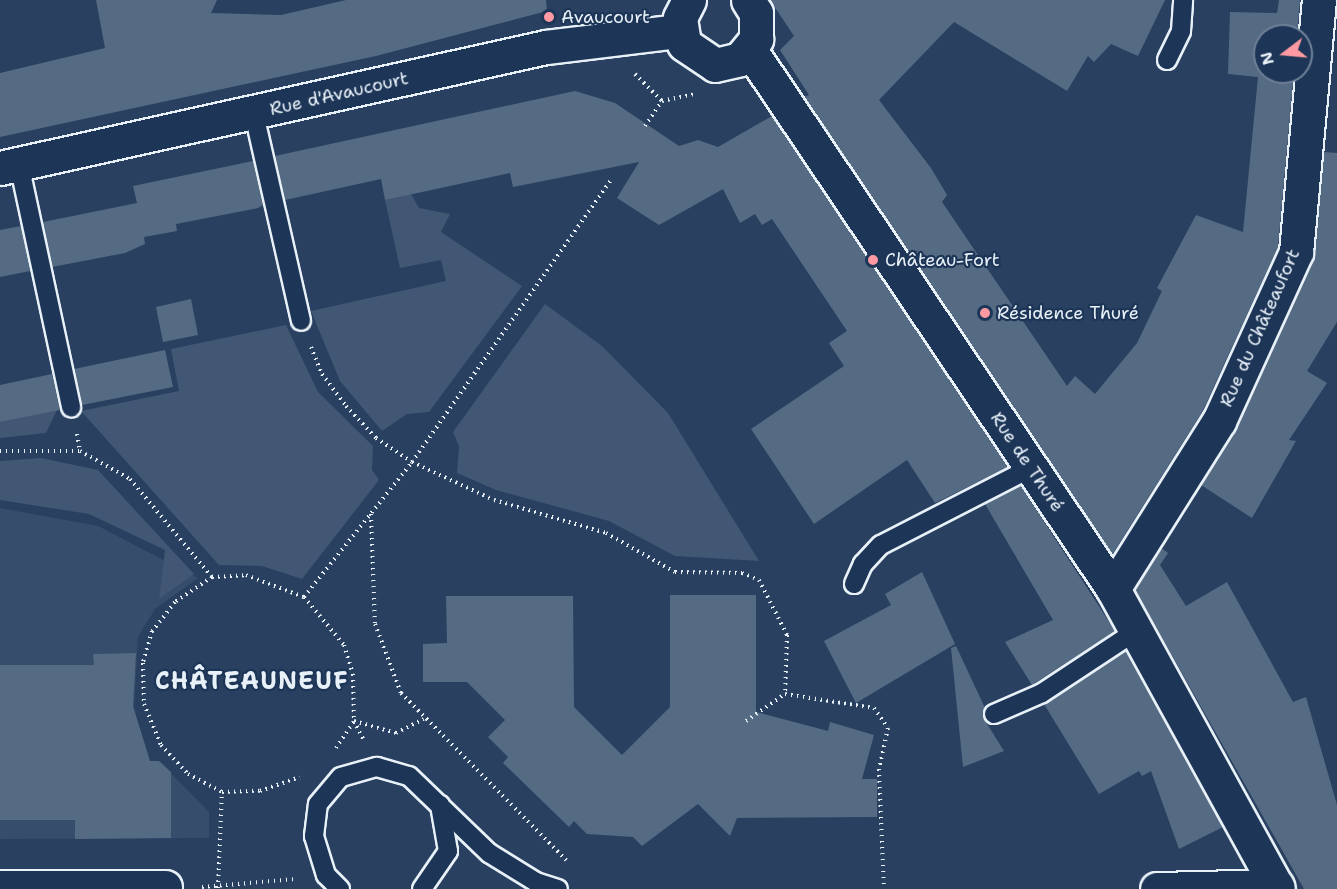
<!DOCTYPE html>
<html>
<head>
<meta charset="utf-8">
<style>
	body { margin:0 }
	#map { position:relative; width:1337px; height:889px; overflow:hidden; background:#294061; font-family:"Shantell Sans",sans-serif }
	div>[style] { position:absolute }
	.built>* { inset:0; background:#364d6b }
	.green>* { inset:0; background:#415774 }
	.building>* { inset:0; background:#556a83 }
	.path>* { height:4px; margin-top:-2px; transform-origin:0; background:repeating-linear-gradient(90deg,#e8f1f8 0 1.5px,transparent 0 6px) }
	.roads { filter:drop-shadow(2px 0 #e8f1f8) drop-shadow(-2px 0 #e8f1f8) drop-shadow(0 2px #e8f1f8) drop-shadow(0 -2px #e8f1f8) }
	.lane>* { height:18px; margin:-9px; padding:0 9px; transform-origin:9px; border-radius:9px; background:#1d3557 }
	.street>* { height:33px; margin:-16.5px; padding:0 16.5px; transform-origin:16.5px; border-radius:16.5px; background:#1d3557 }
	.secondary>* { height:33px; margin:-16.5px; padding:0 16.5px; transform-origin:16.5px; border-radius:16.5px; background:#1d3557 }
	.dots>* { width:16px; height:16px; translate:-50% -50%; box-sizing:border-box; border:3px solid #1d3557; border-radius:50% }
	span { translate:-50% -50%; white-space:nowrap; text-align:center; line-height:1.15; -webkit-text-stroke:4.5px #1d3557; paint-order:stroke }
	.poi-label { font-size:18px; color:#e8f1f8 }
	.left { translate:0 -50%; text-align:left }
	.street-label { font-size:18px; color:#e8f1f8 }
	.district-label { font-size:24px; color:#e8f1f8; font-weight:700; letter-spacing:1.5px }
	.north { position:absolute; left:1253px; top:24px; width:60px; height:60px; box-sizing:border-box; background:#1d3557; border:2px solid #6e8097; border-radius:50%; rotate:254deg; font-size:16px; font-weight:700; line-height:24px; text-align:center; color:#e8f1f8 }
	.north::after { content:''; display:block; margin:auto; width:21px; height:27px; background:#ff9aa2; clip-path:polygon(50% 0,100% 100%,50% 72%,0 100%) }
</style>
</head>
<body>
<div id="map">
	<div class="built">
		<div style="clip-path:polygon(0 508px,98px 526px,198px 578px,155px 609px,138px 637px,133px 727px,150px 761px,160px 762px,209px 812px,209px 838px,0 839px)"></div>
	</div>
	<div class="green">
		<div style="clip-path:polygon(411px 194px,419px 208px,450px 214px,441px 232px,522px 286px,429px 412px,407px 414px,382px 431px,340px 381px,311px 311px,446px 281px,441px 260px,400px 268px,385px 200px)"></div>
		<div style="clip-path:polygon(545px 304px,602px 346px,668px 413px,759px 561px,675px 556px,609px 521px,496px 490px,457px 473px,459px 446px,453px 432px)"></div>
		<div style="clip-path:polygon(286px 325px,318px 392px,373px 446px,372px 470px,379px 480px,302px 579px,262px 566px,219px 565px,81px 411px,179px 391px,171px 349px)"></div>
		<div style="clip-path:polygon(57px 410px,46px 433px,0 438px,0 422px)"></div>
		<div style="clip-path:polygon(41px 458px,98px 470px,194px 574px,159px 599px,165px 550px,89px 514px,0 500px,0 461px)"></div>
	</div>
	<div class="building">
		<div style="clip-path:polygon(96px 0,217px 0,211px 13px,281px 15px,346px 0,546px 0,547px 11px,376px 56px,0 137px,0 73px,105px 48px)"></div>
		<div style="clip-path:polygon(770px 0,1165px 0,1138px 56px,1111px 44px,1094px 62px,1088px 56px,1067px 91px,954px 22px,879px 100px,931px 168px,947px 195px,942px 202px,1067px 386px,1075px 376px,1095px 394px,1137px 343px,1162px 291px,1157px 288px,1196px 215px,1243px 232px,1258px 77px,1228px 74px,1230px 12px,1277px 13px,1279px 0,1300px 0,1297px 36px,1265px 36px,1265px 72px,1294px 72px,1278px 247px,1202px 412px,1112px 555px,804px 97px,809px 95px,780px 50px,794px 36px)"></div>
		<div style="clip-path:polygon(575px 91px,615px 103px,679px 146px,698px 140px,718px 147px,772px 116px,1008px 467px,935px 503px,907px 460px,814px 524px,751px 429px,844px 366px,829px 343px,847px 331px,772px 219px,762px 225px,755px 214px,740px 223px,723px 189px,659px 225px,617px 198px,639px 162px,513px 187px,510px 173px,385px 200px,381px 179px,285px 200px,275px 156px)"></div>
		<div style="clip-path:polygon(1324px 152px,1337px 153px,1337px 322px,1307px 371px,1327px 383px,1289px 440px,1296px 441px,1252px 518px,1201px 485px,1236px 429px,1313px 259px)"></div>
		<div style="clip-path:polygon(253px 161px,263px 205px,258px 208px,176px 224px,177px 231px,144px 237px,145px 244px,125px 253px,52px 267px,43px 222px,137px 203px,133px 186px)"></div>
		<div style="clip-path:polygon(21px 226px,30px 271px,0 277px,0 230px)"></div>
		<div style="clip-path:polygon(191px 299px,198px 335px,163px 342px,156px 307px)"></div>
		<div style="clip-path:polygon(165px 350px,173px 387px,82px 405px,74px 369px)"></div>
		<div style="clip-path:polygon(52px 374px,60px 410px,0 422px,0 385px)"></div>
		<div style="clip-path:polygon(1021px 486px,1115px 631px,1032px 685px,1005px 642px,1053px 620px,985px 504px)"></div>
		<div style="clip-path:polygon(1161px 548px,1168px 553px,1160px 565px,1186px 606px,1227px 582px,1293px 702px,1306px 697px,1337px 805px,1337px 889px,1304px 889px,1135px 590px)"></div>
		<div style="clip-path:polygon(922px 572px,955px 644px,856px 703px,824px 641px,891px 605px,885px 594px)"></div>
		<div style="clip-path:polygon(670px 595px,756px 595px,756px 712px,828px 731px,830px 722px,874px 735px,862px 779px,877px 779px,877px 817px,737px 818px,730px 836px,698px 804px,642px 846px,633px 837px,587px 834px,574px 821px,569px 827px,503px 763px,508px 757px,488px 737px,505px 720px,467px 682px,423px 682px,423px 644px,447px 643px,446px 596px,573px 596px,574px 707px,622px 755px,670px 707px)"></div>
		<div style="clip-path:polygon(956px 646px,985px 708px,984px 719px,1004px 751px,963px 767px,951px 648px)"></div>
		<div style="clip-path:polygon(1126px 651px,1223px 827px,1179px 849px,1151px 771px,1142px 776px,1139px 771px,1099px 794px,1044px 704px)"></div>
		<div style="clip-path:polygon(136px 653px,133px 706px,150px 761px,159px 761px,171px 772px,171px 838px,75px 839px,75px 820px,0 820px,0 665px,94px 665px,93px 654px)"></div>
	</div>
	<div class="path">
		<div style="left:635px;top:74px;width:38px;rotate:45deg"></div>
		<div style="left:645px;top:126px;width:30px;rotate:-56deg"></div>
		<div style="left:662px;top:101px;width:33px;rotate:-12deg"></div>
		<div style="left:311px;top:347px;width:29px;rotate:68deg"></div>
		<div style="left:322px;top:374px;width:40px;rotate:53deg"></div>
		<div style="left:346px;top:406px;width:44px;rotate:46.8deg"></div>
		<div style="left:376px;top:438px;width:43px;rotate:33.7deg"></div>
		<div style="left:412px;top:462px;width:90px;rotate:24.9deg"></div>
		<div style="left:494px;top:500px;width:117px;rotate:16.4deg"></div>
		<div style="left:606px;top:533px;width:79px;rotate:29.5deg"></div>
		<div style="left:675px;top:572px;width:67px;rotate:0.9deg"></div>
		<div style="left:742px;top:573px;width:18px;rotate:22deg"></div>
		<div style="left:759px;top:580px;width:62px;rotate:63deg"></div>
		<div style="left:787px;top:635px;width:59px;rotate:91.9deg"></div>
		<div style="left:785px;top:694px;width:90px;rotate:8.9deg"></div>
		<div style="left:874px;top:708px;width:24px;rotate:55deg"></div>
		<div style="left:888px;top:728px;width:42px;rotate:102.4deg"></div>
		<div style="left:879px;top:769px;width:120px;rotate:87.6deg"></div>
		<div style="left:77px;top:434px;width:17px;rotate:80deg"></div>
		<div style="left:0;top:451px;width:80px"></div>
		<div style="left:80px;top:451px;width:57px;rotate:29.2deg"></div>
		<div style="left:130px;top:479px;width:128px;rotate:50.1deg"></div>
		<div style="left:212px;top:577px;width:34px;rotate:-3deg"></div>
		<div style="left:246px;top:575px;width:62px;rotate:20.8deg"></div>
		<div style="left:304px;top:597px;width:62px;rotate:50.2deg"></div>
		<div style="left:344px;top:645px;width:30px;rotate:73deg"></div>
		<div style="left:353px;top:674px;width:47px;rotate:88.8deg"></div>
		<div style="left:354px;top:721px;width:22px;rotate:63deg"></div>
		<div style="left:371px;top:514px;width:110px;rotate:87.9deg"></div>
		<div style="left:375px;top:624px;width:74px;rotate:69.4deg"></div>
		<div style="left:401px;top:693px;width:235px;rotate:45.3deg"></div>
		<div style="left:212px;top:577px;width:45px;rotate:146deg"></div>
		<div style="left:175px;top:602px;width:37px;rotate:128deg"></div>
		<div style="left:152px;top:631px;width:33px;rotate:106deg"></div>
		<div style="left:143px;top:663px;width:41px;rotate:88.6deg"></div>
		<div style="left:144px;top:704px;width:44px;rotate:67.5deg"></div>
		<div style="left:161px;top:745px;width:40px;rotate:47deg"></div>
		<div style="left:188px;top:774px;width:38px;rotate:28deg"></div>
		<div style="left:222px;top:792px;width:38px;rotate:-2deg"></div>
		<div style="left:260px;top:791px;width:42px;rotate:-19.3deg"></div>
		<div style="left:304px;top:597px;width:173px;rotate:-51.3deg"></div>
		<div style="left:412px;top:462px;width:344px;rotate:-54.8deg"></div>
		<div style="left:746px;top:721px;width:47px;rotate:-34.7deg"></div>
		<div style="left:336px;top:748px;width:32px;rotate:-56deg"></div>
		<div style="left:354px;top:721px;width:44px;rotate:15.9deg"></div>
		<div style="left:396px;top:733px;width:31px;rotate:-27deg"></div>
		<div style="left:202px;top:887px;width:94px;rotate:-4.9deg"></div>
		<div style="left:218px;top:888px;width:96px;rotate:-87.6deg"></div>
	</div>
	<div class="roads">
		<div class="lane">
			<div style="left:1167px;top:60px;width:32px;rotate:-64deg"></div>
			<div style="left:1181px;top:31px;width:31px;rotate:-86deg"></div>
			<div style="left:254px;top:114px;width:212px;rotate:77.2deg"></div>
			<div style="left:19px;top:164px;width:249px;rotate:77.9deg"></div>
			<div style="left:854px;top:584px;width:22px;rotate:-66deg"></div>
			<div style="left:863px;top:564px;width:26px;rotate:-47deg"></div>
			<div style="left:881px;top:545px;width:169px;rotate:-27.2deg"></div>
			<div style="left:994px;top:714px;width:52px;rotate:-23.6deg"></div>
			<div style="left:1042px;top:693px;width:113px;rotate:-33.4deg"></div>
			<div style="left:340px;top:889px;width:20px;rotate:-135deg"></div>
			<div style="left:326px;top:875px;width:41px;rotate:-107.1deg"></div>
			<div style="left:314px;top:836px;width:32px;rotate:-83deg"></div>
			<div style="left:318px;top:804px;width:35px;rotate:-50deg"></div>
			<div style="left:341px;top:777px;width:37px;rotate:-16deg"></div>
			<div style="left:377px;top:767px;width:33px;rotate:16deg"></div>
			<div style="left:409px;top:776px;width:111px;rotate:43.9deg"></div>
			<div style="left:489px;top:853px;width:55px;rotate:31.7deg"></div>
			<div style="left:536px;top:882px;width:23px;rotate:18deg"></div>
			<div style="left:422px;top:889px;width:46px;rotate:-55.6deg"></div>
			<div style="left:448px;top:851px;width:47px;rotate:-99.9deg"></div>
		</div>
		<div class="street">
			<div style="left:0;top:168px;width:559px;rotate:-12.5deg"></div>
			<div style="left:546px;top:47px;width:134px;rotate:-6.9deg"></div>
			<div style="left:1113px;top:589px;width:199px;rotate:-57.8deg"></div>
			<div style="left:1219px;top:421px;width:186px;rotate:-65.5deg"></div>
			<div style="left:1296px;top:252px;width:253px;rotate:-84.8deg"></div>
			<div style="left:0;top:887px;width:165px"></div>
			<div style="left:1157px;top:889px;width:120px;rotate:-1.4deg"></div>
		</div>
		<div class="secondary">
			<div style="left:689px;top:0;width:20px;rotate:117deg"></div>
			<div style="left:680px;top:18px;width:26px;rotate:81deg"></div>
			<div style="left:684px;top:44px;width:37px;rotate:34deg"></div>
			<div style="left:715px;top:65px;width:26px;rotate:-13deg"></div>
			<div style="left:740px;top:59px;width:26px;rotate:-51deg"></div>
			<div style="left:756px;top:39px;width:26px;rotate:-90deg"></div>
			<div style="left:756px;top:13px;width:15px;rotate:-122deg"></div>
			<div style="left:750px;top:50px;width:650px;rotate:56.04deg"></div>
			<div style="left:1113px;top:589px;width:342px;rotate:61.2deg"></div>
		</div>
	</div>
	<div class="dots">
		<div style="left:549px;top:17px;background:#ff9aa2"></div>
		<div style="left:873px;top:260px;background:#ff9aa2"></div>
		<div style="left:985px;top:313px;background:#ff9aa2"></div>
	</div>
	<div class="poi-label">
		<span class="left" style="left:561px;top:17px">Avaucourt</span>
		<span class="left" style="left:885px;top:260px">Château-Fort</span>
		<span class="left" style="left:997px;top:313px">Résidence Thuré</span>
	</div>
	<div class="street-label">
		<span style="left:339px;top:94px;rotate:-13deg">Rue d'Avaucourt</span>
		<span style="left:1260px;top:328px;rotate:-66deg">Rue du Châteaufort</span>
		<span style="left:1027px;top:462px;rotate:56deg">Rue de Thuré</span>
	</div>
	<div class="district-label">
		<span style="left:252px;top:682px">CHÂTEAUNEUF</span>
	</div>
	<div class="north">N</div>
</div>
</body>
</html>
